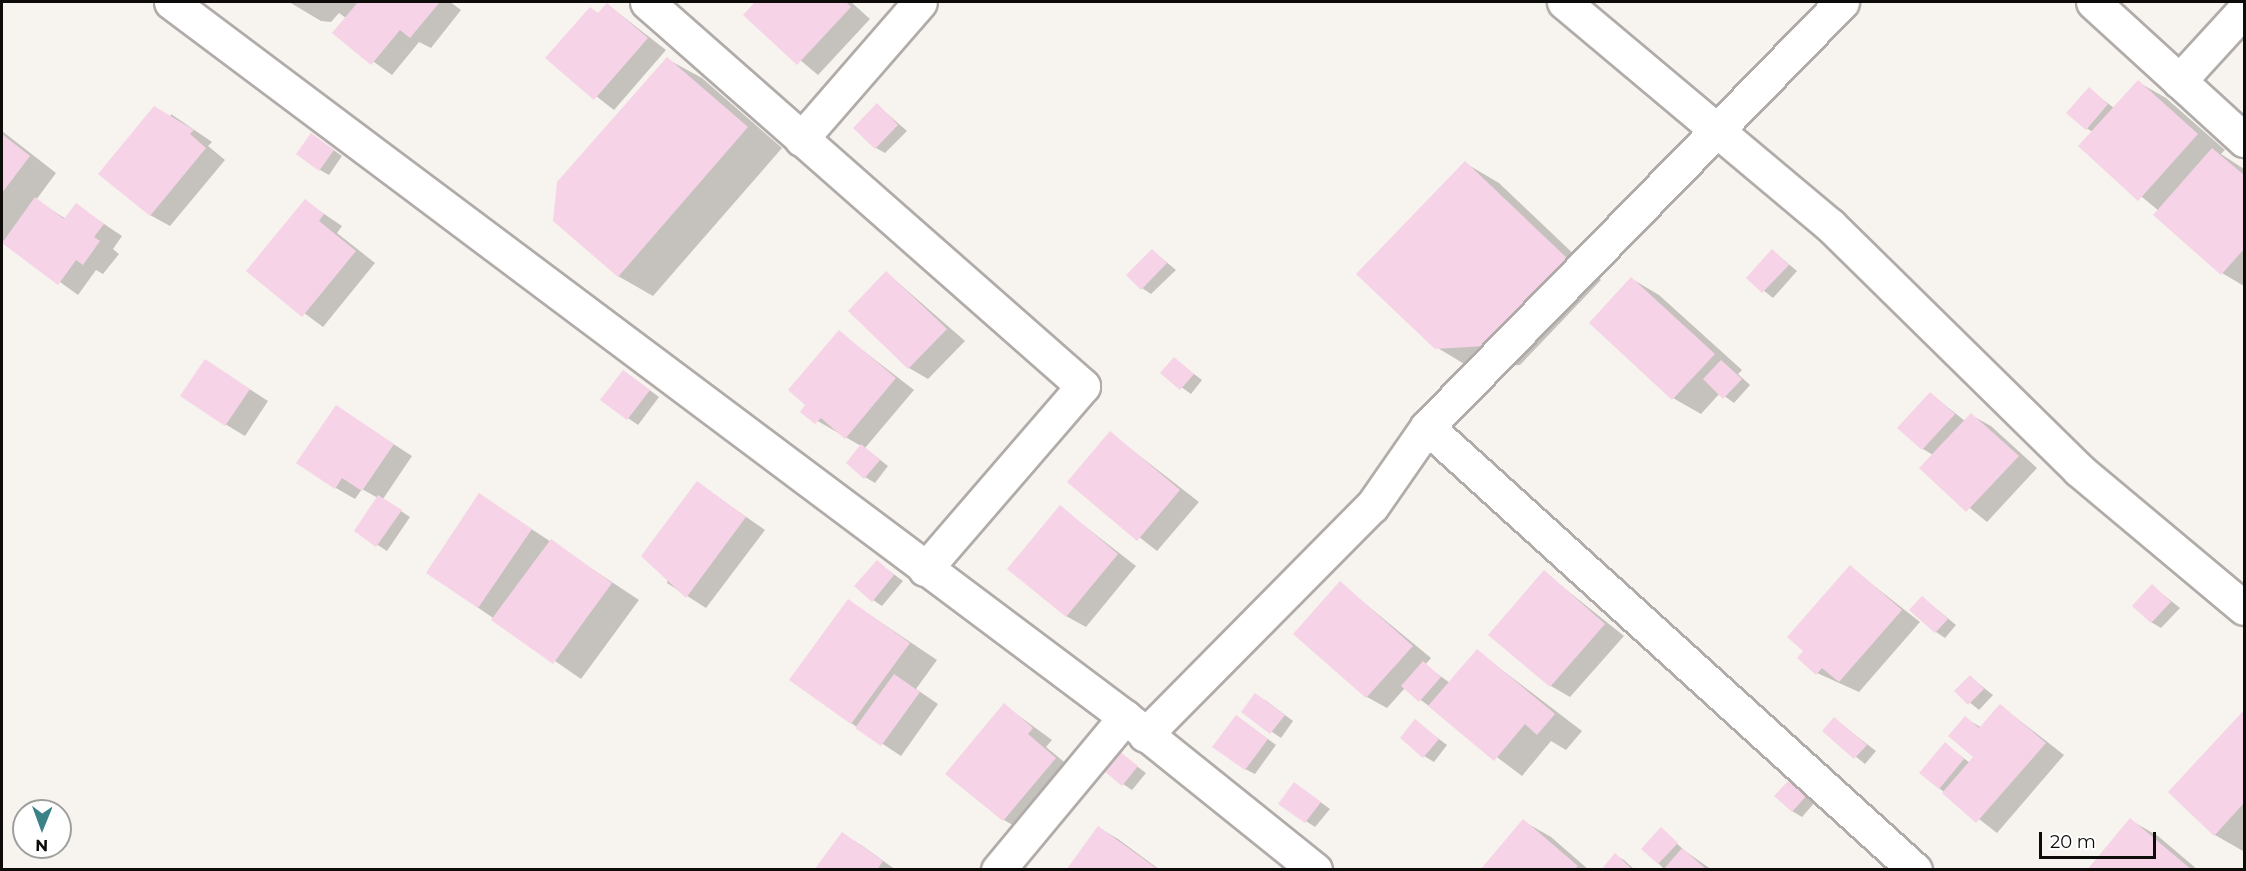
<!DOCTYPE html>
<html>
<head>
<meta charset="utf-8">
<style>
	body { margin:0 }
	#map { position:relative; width:2246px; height:871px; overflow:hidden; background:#f7f3ee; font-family:Montserrat,sans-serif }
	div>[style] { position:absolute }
	.shadow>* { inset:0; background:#0003 }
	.building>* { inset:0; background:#f6d3e6 }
	.roads { filter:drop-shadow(2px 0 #b1aca9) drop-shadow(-2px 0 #b1aca9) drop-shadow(0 2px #b1aca9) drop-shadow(0 -2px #b1aca9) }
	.minor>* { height:33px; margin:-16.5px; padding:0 16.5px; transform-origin:16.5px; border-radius:16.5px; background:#fff }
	span { translate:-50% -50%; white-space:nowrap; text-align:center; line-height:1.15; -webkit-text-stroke:4.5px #fff; paint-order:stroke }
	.frame { position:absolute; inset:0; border:3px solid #0d0c0a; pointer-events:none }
	.north { position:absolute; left:12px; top:799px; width:60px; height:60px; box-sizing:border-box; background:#fff; border:2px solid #9e9e9d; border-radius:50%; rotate:181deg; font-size:16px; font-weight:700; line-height:24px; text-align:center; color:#0d0c0a }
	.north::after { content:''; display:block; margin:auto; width:21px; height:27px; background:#3a8287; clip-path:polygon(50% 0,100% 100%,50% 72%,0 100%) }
	.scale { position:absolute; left:2039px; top:832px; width:117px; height:27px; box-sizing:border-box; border:3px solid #0d0c0a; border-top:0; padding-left:8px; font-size:18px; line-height:21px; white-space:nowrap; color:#0d0c0a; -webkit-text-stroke:4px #fff; paint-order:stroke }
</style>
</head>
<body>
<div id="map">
	<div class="shadow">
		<div style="clip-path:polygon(289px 2px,450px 2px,461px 10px,431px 48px,419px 42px,392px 75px,334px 33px,346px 18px,339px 13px,331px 22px,321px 21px)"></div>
		<div style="clip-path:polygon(757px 2px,851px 2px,870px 19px,818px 75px,745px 14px)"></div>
		<div style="clip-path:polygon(608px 5px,666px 50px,614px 110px,547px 58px)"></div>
		<div style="clip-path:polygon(667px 59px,702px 78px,782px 148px,653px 296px,618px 276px)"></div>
		<div style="clip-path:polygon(2138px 82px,2166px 98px,2225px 150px,2221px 154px,2244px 169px,2244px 286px,2222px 273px,2159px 211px,2080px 146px,2093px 132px,2086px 128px,2089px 89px,2114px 108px)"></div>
		<div style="clip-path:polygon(877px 105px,907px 131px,885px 153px,876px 148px)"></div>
		<div style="clip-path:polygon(171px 114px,212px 142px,208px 146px,225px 160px,170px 226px,150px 215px)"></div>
		<div style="clip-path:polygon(2px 131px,56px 173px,36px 200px,66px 219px,76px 205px,122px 236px,113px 249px,119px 254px,103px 274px,96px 270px,78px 295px,2px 240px)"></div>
		<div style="clip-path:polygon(321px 141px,342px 156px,329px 175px,320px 170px)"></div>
		<div style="clip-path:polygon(1465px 163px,1499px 183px,1601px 280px,1520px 365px,1471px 368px,1436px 347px)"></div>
		<div style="clip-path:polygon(305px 201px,342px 226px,337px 233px,375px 263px,323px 327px,248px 271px)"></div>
		<div style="clip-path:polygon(1153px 251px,1176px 270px,1151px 294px,1142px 288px)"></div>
		<div style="clip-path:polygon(1773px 251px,1797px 271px,1773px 298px,1748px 278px)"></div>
		<div style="clip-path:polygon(887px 273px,965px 341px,928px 379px,909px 368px)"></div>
		<div style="clip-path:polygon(1632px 279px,1659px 295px,1742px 370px,1738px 374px,1750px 385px,1734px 403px,1720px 393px,1701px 414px,1673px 398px)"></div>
		<div style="clip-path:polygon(839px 332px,914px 390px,865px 448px,888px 466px,875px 483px,865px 477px,861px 446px,802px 412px)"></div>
		<div style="clip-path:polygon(1174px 359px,1202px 380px,1191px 394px,1162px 373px)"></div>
		<div style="clip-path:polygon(206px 361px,268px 401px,245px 436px,225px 424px)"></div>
		<div style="clip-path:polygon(633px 378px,659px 397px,638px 425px,602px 400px)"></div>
		<div style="clip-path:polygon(1931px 394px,1965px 421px,1971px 415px,1991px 426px,2037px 468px,1987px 522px,1921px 468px,1933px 455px,1923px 449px)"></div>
		<div style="clip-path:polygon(336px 407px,412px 456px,383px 499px,410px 517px,387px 551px,356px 531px,378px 498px,362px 489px,355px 499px,336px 488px)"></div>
		<div style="clip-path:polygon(1110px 433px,1199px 502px,1157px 551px,1069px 482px)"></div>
		<div style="clip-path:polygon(697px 483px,765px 530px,706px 608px,667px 583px)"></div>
		<div style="clip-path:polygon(480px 495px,639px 600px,581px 679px,428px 573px)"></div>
		<div style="clip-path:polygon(1060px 507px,1136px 566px,1086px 627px,1066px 616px)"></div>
		<div style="clip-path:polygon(877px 562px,903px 581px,882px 606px,873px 600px)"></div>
		<div style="clip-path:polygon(1850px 567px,1920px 622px,1859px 692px,1817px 673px,1805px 651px)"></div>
		<div style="clip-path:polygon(1544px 572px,1624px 636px,1570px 697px,1551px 686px)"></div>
		<div style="clip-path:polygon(1340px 583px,1431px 658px,1425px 665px,1450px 683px,1477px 651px,1582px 731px,1566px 750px,1551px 741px,1522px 776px,1405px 688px,1387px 708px,1367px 697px,1295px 634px)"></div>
		<div style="clip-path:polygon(2152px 586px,2180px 608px,2161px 628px,2151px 622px)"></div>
		<div style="clip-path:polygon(1923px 598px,1956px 625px,1945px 638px,1936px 632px)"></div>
		<div style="clip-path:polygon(849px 601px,937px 660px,916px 689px,938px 704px,901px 756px,851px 723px)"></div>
		<div style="clip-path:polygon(1970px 677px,1993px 695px,1979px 710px,1956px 691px)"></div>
		<div style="clip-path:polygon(1265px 700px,1293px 721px,1281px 738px,1243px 712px)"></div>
		<div style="clip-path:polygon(1004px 705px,1052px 740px,1046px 747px,1074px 770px,1023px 831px,1004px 820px)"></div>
		<div style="clip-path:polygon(2001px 706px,2064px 755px,1997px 833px,1939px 788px,1945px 744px,1970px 763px,1975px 757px,1965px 718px,1982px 728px)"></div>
		<div style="clip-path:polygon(2244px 712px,2244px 849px,2243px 851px,2215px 835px,2170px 792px)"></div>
		<div style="clip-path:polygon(1834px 719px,1876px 751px,1865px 764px,1824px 731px)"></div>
		<div style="clip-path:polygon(1415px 721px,1447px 745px,1434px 762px,1424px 756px)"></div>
		<div style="clip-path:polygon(1246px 723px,1276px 745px,1255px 774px,1245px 769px)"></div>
		<div style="clip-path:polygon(1119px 753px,1146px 773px,1132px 790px,1123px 784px)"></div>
		<div style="clip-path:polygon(1789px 782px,1815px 802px,1802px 817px,1792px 811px)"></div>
		<div style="clip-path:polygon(1304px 790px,1330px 809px,1315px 827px,1280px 804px)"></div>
		<div style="clip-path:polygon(2130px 820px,2158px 836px,2198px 870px,2089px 870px)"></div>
		<div style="clip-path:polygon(1523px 821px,1551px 837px,1589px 870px,1482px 870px)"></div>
		<div style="clip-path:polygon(1099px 828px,1118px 839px,1160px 870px,1068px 870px)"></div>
		<div style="clip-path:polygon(1661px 829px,1685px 851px,1712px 870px,1665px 870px,1644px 849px)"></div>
		<div style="clip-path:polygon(842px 834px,861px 845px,896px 870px,816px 870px)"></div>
		<div style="clip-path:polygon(1615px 855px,1624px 860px,1635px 870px,1604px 870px)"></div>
	</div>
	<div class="building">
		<div style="clip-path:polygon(358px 2px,440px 2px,410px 38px,400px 30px,371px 65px,332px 33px)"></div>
		<div style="clip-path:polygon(755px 2px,846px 2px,851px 7px,797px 65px,743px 15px)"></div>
		<div style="clip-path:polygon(607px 3px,648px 38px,594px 100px,545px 58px,590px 7px,598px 13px)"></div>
		<div style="clip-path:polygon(667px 57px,748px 127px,618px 277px,553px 221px,557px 182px)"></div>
		<div style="clip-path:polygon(2138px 80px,2198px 134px,2138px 201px,2078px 146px)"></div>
		<div style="clip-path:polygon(2089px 87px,2108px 104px,2086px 130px,2066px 113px)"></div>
		<div style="clip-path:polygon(877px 103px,898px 125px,875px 149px,853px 128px)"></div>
		<div style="clip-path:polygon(154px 106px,194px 130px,190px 134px,206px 148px,150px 216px,98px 174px)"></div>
		<div style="clip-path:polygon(311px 133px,334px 150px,319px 171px,296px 154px)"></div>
		<div style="clip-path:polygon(2px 134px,30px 156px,2px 193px)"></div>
		<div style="clip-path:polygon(2212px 148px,2244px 175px,2244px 249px,2221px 275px,2153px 215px)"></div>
		<div style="clip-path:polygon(1465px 161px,1568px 259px,1485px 346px,1435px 349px,1356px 274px)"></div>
		<div style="clip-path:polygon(35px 197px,64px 219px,76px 203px,104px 224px,94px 237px,100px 241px,83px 265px,76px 260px,58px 285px,2px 243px)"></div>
		<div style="clip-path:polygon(305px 199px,324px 214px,319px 221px,356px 251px,302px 317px,246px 271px)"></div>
		<div style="clip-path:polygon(1152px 249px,1167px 263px,1141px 290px,1126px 275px)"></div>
		<div style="clip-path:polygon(1772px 249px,1789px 265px,1762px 293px,1746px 278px)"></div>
		<div style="clip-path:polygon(886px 271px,947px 329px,908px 369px,848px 311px)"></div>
		<div style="clip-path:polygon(1631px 277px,1715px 354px,1672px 400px,1589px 323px)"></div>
		<div style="clip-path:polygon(839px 330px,896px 378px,845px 439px,821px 418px,815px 424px,800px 412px,805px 405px,788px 390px)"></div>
		<div style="clip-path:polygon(1174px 357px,1194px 374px,1180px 390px,1160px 373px)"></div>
		<div style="clip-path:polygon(205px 359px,250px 389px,225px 426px,180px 396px)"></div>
		<div style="clip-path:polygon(1721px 360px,1742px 379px,1723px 399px,1703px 379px)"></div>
		<div style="clip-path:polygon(623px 370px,650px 390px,627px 420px,600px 400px)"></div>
		<div style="clip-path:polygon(1930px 392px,1955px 414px,1922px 450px,1897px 428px)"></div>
		<div style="clip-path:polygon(336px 405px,394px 444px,362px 491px,342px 478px,335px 489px,296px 463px)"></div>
		<div style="clip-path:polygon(1971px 413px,2019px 456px,1966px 512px,1919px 468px)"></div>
		<div style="clip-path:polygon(1110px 431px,1180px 490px,1137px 541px,1067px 482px)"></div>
		<div style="clip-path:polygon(861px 444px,880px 460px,864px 479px,846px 463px)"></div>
		<div style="clip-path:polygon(697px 481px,746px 517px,686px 598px,641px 556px)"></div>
		<div style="clip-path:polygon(479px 493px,532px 529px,478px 608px,426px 573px)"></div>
		<div style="clip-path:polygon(378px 495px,402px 510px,376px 547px,354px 531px)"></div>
		<div style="clip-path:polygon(1060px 505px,1118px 554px,1066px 617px,1007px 569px)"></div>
		<div style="clip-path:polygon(551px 539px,612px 583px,553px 664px,491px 620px)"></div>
		<div style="clip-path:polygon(877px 560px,894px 575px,872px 602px,854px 586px)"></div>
		<div style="clip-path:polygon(1850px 565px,1902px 610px,1839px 682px,1822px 668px,1816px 675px,1797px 658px,1803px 651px,1787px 637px)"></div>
		<div style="clip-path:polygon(1544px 570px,1605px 624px,1550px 687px,1488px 635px)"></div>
		<div style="clip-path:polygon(1340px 581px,1413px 646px,1366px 698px,1293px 634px)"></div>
		<div style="clip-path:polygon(2152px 584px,2171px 602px,2151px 623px,2132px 606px)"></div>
		<div style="clip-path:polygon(1922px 596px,1948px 619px,1935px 633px,1909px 610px)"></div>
		<div style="clip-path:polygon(848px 599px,910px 643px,851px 724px,789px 680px)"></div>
		<div style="clip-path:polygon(1477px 649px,1555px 714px,1537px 735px,1525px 724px,1494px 761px,1428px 706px)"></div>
		<div style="clip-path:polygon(1423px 661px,1441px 677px,1419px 702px,1401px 686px)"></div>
		<div style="clip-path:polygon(894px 674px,920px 692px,881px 746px,855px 728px)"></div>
		<div style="clip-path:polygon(1970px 675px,1984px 689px,1968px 705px,1954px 691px)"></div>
		<div style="clip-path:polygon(1255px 693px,1285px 715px,1270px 734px,1241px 712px)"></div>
		<div style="clip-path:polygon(1004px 703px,1033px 728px,1028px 734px,1056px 758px,1003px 821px,945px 774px)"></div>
		<div style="clip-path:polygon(2000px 704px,2046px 743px,1976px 823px,1942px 793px,1973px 757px,1948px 736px,1965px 716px,1979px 728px)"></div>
		<div style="clip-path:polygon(2244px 710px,2244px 803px,2214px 836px,2168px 792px)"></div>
		<div style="clip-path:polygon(1236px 715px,1268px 739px,1245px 770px,1212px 747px)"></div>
		<div style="clip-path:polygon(1834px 717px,1867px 745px,1854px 759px,1822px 731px)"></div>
		<div style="clip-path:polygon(1415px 719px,1439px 739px,1423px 758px,1400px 738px)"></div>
		<div style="clip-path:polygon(1945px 742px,1964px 759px,1939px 789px,1919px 773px)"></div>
		<div style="clip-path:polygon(1119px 751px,1138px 766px,1122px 786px,1103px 770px)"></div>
		<div style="clip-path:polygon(1789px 780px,1806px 796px,1792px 812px,1774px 796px)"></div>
		<div style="clip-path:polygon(1294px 782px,1321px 802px,1305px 823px,1278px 804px)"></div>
		<div style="clip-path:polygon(2130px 818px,2192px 870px,2087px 870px)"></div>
		<div style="clip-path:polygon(1523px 819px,1578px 866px,1574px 870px,1480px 870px)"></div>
		<div style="clip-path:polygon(1098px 826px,1156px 868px,1066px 870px)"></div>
		<div style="clip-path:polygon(1661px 827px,1678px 843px,1658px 864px,1641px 849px)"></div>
		<div style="clip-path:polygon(842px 832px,883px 861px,877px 870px,814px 870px)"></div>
		<div style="clip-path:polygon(1682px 848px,1707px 870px,1663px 870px)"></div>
		<div style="clip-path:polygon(1615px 853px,1633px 870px,1601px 870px)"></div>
	</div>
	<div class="roads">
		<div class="minor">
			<div style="left:171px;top:2px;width:1192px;rotate:36.85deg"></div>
			<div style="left:1125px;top:717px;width:244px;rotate:38.8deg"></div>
			<div style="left:647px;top:2px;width:581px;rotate:41.37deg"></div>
			<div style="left:1083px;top:386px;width:242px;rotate:130.8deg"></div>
			<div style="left:1564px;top:2px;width:347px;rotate:40deg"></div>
			<div style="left:1830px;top:225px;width:349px;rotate:44.5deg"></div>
			<div style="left:2079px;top:470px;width:215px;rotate:39.9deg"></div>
			<div style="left:2093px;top:2px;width:205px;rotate:42.4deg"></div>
			<div style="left:2179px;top:81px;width:96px;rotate:-47.5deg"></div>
			<div style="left:801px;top:139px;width:181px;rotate:-49deg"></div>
			<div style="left:1427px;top:427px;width:659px;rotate:42.23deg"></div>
			<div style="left:1145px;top:735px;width:322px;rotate:-45.3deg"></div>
			<div style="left:1372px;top:506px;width:96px;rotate:-55.2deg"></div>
			<div style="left:1427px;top:427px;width:594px;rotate:-45.68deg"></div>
			<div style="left:998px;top:870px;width:199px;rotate:-50.3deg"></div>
		</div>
	</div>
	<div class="frame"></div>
	<div class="north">N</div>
	<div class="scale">20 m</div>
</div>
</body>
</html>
